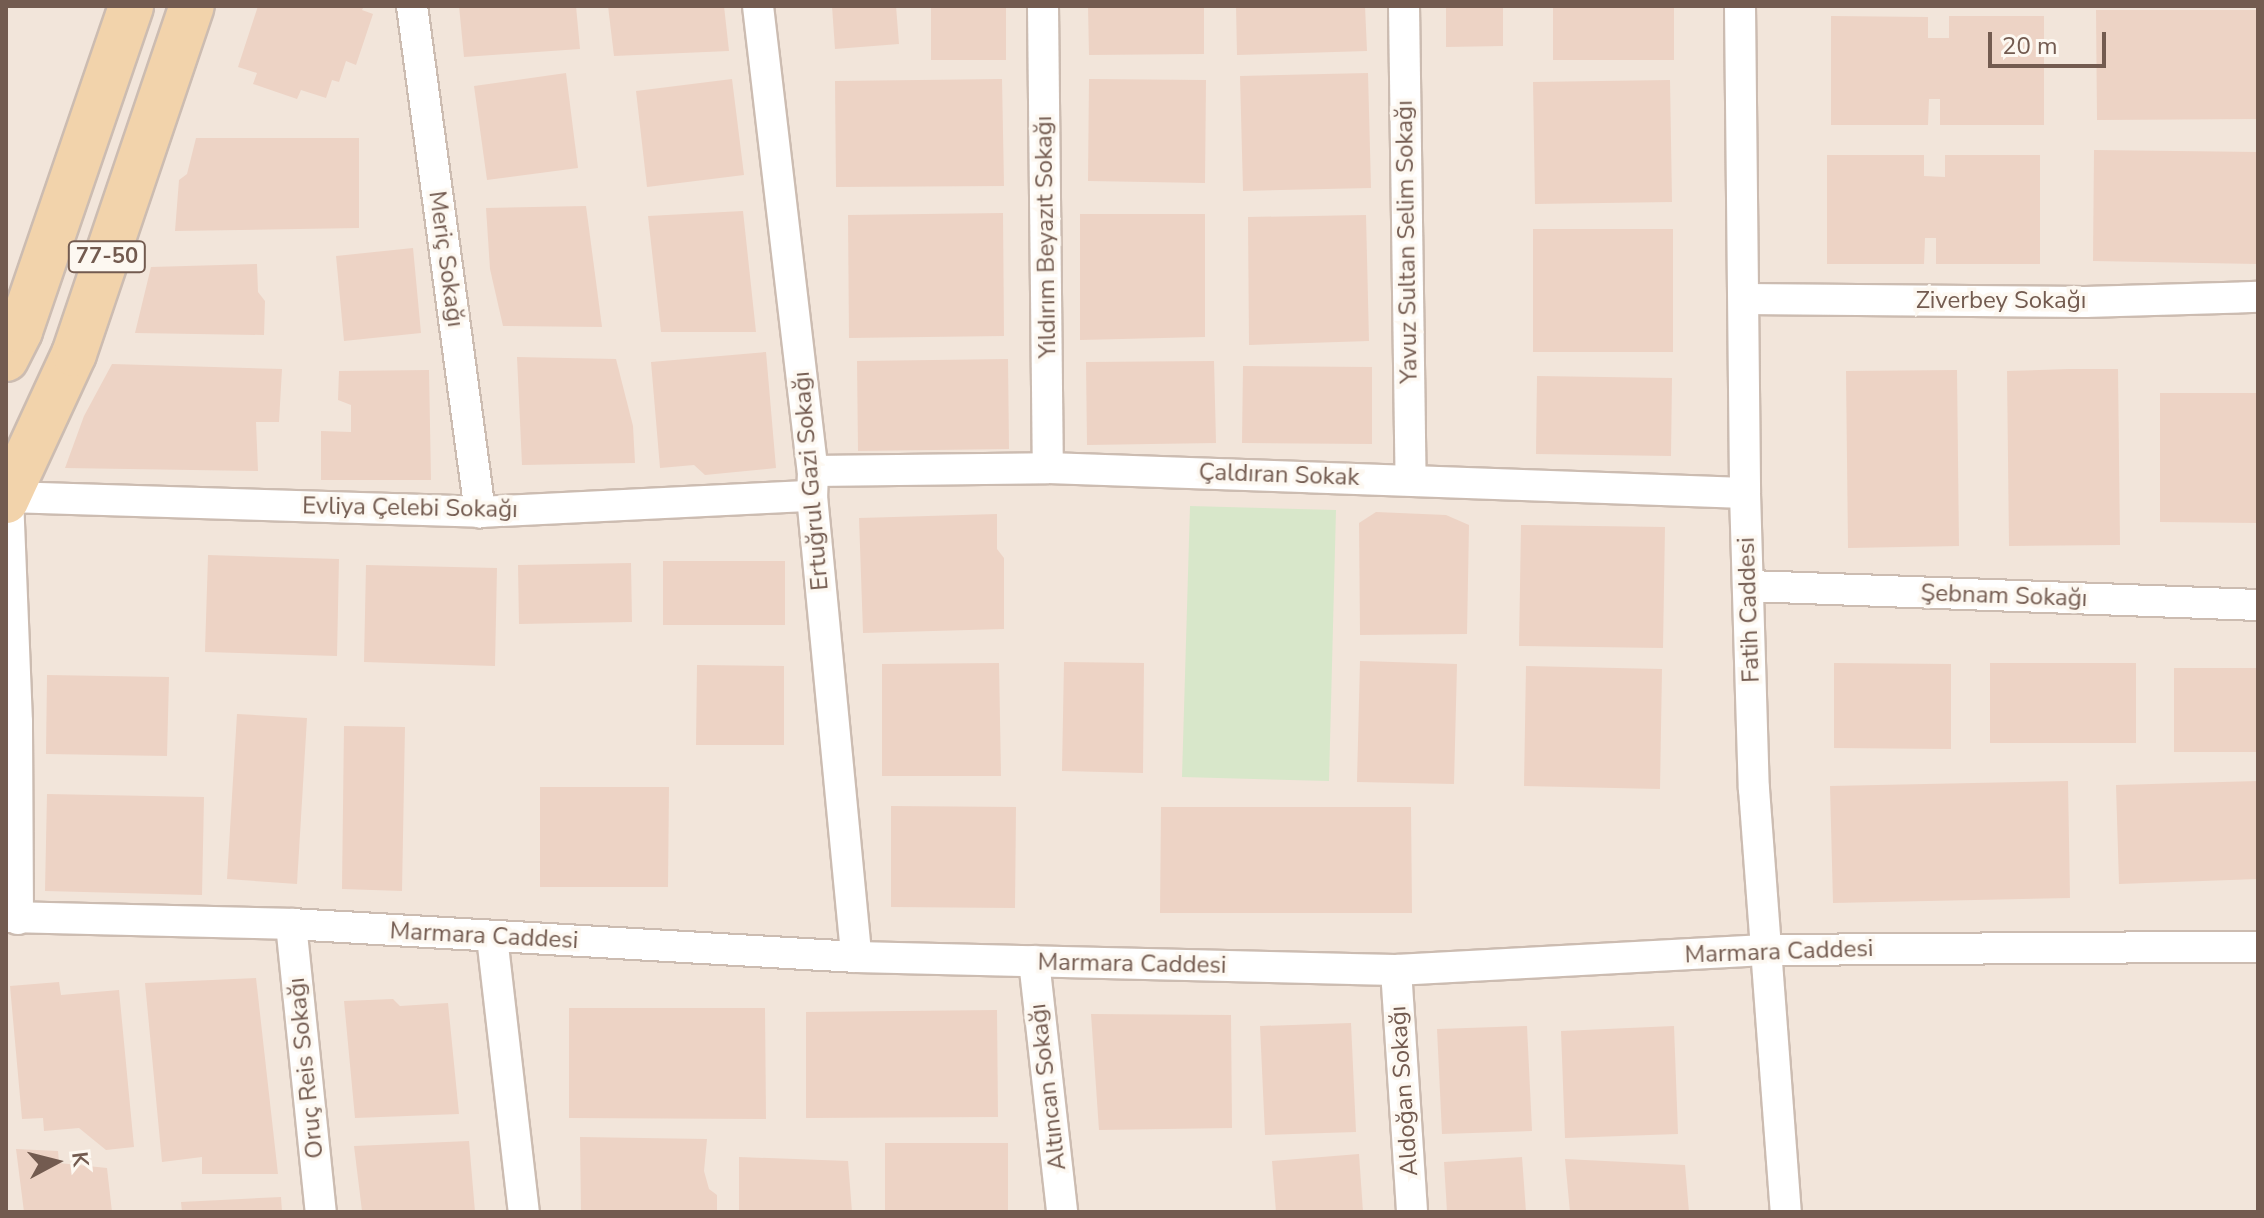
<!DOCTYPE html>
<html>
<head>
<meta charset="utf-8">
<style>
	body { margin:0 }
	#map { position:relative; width:2264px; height:1218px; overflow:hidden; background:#fbf4eb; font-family:"Nunito Sans",sans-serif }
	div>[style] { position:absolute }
	.residential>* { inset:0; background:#f2e5da }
	.green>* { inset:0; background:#d8e7ca }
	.building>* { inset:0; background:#edd3c5 }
	.roads { filter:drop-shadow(2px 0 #ccbcb1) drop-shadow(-2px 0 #ccbcb1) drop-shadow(0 2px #ccbcb1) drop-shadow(0 -2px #ccbcb1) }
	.minor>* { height:30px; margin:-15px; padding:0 15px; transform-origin:15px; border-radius:15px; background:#fff }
	.primary>* { height:44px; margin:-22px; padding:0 22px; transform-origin:22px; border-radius:22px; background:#f2d3ab }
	span { translate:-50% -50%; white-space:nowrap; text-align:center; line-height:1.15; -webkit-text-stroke:7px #fdf8f1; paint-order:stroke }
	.shield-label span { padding:2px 6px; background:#fdf8f1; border:2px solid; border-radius:6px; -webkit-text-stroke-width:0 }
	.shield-label { font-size:22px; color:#735b50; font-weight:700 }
	.street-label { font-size:24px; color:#735b50 }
	.frame { position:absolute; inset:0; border:8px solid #735b50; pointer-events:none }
	.north { position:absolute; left:16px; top:1122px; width:80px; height:80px; -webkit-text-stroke:6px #fdf8f1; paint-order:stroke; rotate:83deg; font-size:22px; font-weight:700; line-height:32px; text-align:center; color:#735b50 }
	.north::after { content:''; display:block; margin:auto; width:28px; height:36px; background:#735b50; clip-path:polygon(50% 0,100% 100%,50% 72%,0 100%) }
	.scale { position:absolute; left:1988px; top:32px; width:118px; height:36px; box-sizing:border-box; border:4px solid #735b50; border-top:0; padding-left:10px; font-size:24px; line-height:28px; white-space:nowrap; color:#735b50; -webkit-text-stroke:6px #fdf8f1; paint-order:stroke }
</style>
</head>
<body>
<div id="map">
	<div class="residential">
		<div style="clip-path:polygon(6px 6px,2258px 6px,2258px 1212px,6px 1212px)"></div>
	</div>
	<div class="green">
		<div style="clip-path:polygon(1190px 506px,1336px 510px,1329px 781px,1182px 777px)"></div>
	</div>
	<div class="building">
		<div style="clip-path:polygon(258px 6px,364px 6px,362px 10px,373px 14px,356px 65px,346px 61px,339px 82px,332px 80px,326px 98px,301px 90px,297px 99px,253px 84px,257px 73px,238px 67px)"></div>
		<div style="clip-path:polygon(459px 6px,576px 6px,580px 49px,464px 57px)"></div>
		<div style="clip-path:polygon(608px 6px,724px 6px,729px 51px,614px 56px)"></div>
		<div style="clip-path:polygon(832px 6px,896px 6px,899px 44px,835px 49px)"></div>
		<div style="clip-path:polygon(931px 6px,1006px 6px,1006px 60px,931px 60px)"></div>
		<div style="clip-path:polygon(1088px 6px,1204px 6px,1204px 54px,1089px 55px)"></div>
		<div style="clip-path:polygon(1236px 6px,1365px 6px,1367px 51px,1237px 55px)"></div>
		<div style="clip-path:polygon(1446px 6px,1503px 6px,1503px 46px,1446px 47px)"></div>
		<div style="clip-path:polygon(1553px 6px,1674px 6px,1674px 60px,1553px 60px)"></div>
		<div style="clip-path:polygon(2096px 10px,2258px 10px,2258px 119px,2097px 120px)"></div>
		<div style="clip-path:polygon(1831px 16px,1928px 17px,1928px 38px,1949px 38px,1949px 16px,2044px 16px,2044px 125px,1940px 125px,1940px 99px,1929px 99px,1928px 125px,1831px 125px)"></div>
		<div style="clip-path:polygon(566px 73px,578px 168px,487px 180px,474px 86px)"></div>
		<div style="clip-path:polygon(1368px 73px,1371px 188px,1243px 191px,1240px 76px)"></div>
		<div style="clip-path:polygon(732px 79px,744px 175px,647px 187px,636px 91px)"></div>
		<div style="clip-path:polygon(1002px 79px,1004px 186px,836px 187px,835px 81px)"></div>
		<div style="clip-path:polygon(1089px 79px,1206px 80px,1205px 183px,1088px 181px)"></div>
		<div style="clip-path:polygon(1670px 80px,1672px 202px,1535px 204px,1533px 82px)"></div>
		<div style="clip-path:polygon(196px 138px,359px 138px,359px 228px,175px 231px,179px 180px,187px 174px)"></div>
		<div style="clip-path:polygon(2094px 150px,2258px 152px,2258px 264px,2093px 261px)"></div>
		<div style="clip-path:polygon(1827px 155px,1924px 155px,1924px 176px,1945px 177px,1945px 155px,2040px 155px,2040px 264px,1936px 264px,1936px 238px,1925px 238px,1924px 264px,1827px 264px)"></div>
		<div style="clip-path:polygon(586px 206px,602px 327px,503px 326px,490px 269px,486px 208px)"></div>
		<div style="clip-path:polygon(743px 211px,756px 332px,661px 332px,648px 216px)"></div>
		<div style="clip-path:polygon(1003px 213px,1004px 336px,849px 338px,848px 215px)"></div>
		<div style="clip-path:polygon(1080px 214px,1205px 214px,1205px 337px,1080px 340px)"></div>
		<div style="clip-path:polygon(1366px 215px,1369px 341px,1249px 345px,1248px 217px)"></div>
		<div style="clip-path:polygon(1533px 229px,1673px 229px,1673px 352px,1533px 352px)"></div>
		<div style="clip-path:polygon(413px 248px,421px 333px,344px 341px,336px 256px)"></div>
		<div style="clip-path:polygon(257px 264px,258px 292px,265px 301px,264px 335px,135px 333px,151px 267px)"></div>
		<div style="clip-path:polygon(766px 352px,776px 468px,705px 475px,694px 465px,660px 468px,651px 362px)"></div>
		<div style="clip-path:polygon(517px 357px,616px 359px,633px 426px,635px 463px,522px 465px)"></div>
		<div style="clip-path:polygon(1008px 359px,1009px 449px,858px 451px,857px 361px)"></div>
		<div style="clip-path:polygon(1214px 361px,1216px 443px,1087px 445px,1086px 362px)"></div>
		<div style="clip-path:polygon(112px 364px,282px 369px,279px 422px,256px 422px,258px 471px,65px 468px,84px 416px)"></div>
		<div style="clip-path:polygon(1243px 366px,1372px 367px,1372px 444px,1242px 443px)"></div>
		<div style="clip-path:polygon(2069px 369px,2118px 369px,2120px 545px,2009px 546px,2007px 371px)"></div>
		<div style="clip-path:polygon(429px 370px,431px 480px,321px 480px,321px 431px,351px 432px,351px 405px,338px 400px,339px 371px)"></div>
		<div style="clip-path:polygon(1957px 370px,1959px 546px,1848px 548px,1846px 371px)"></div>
		<div style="clip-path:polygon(1537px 376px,1672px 378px,1671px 456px,1536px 454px)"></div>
		<div style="clip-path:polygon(2160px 393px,2258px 393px,2258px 523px,2160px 522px)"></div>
		<div style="clip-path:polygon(1376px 512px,1446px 515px,1469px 525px,1467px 634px,1360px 635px,1359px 523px)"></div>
		<div style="clip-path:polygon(997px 514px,997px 549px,1004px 558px,1004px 629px,863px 633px,859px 518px)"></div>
		<div style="clip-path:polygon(1521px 525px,1665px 527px,1663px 648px,1519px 646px)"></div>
		<div style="clip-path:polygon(208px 555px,339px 559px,337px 656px,205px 652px)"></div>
		<div style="clip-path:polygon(663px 561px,785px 561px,785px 625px,663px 625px)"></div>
		<div style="clip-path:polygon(631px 563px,632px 622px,519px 624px,518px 565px)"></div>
		<div style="clip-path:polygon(366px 565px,497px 568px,495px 666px,364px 662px)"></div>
		<div style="clip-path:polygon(1360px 661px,1457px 664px,1454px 784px,1357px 782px)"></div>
		<div style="clip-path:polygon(1064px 662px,1144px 663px,1143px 773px,1062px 771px)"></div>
		<div style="clip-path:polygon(999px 663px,1001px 776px,882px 776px,882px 664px)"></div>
		<div style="clip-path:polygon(1834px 663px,1951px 664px,1951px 749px,1834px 748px)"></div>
		<div style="clip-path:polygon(1990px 663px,2136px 663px,2136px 743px,1990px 743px)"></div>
		<div style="clip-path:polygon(697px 665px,784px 666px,784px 745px,696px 745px)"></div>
		<div style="clip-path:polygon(1526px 666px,1662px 669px,1660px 789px,1524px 786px)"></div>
		<div style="clip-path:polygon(2174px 668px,2258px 668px,2258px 752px,2174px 752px)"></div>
		<div style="clip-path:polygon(47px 675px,169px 677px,167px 756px,46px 754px)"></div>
		<div style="clip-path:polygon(237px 714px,307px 718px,297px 884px,227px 879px)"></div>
		<div style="clip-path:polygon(344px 726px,405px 727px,402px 891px,342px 889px)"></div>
		<div style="clip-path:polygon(2068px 781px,2070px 898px,1833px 903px,1830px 786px)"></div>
		<div style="clip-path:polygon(2258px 781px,2258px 879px,2119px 884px,2116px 785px)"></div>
		<div style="clip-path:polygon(540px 787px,669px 787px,668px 887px,540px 887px)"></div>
		<div style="clip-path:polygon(47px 794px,204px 797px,202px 895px,45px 891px)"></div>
		<div style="clip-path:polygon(891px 806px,1016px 807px,1015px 908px,891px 907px)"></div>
		<div style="clip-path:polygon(1161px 807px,1411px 807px,1412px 913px,1160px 913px)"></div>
		<div style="clip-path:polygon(256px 978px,278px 1174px,202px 1174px,202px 1157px,162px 1162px,145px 983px)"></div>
		<div style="clip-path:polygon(59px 982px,61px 995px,119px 990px,134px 1147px,106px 1150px,79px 1128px,44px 1131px,43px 1118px,22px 1119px,10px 986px)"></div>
		<div style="clip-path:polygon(393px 999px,400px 1006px,448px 1003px,459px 1114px,355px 1118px,344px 1001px)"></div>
		<div style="clip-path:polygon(569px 1008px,765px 1008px,766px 1119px,569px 1118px)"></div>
		<div style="clip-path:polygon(997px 1010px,998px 1117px,806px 1118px,806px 1012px)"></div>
		<div style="clip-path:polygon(1091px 1014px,1231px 1015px,1232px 1128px,1099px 1130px)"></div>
		<div style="clip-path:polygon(1351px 1023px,1356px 1132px,1265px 1135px,1260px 1026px)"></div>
		<div style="clip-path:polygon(1527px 1026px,1532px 1131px,1442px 1134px,1437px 1029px)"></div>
		<div style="clip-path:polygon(1674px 1026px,1678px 1134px,1565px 1138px,1561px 1031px)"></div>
		<div style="clip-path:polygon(580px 1137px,707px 1139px,704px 1171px,709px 1189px,717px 1195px,717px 1212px,581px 1212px)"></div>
		<div style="clip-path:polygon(469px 1141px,475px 1212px,362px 1211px,354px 1146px)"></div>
		<div style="clip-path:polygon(885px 1143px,1008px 1143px,1008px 1212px,885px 1212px)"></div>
		<div style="clip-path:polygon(16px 1149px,58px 1151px,59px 1163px,107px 1168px,112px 1212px,24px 1212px)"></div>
		<div style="clip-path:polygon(1359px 1154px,1363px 1212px,1276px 1212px,1272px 1161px)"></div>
		<div style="clip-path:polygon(739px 1157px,848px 1161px,852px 1212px,739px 1212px)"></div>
		<div style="clip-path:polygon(1522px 1157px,1526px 1212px,1447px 1212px,1444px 1162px)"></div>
		<div style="clip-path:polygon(1565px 1159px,1685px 1165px,1689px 1212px,1570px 1212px)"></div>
		<div style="clip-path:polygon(281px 1197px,282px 1212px,182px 1212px,181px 1202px)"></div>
	</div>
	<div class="roads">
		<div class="minor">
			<div style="left:412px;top:6px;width:511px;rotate:82.35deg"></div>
			<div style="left:758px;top:6px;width:468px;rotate:83.3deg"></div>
			<div style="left:813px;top:471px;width:25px;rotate:92deg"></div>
			<div style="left:812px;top:496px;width:463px;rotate:84.5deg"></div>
			<div style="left:1043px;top:6px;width:462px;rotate:89.4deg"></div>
			<div style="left:1404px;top:6px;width:473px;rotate:89.2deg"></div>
			<div style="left:1740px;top:6px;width:487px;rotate:89.4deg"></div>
			<div style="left:1745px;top:493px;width:296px;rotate:88.3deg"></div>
			<div style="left:1754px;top:789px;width:424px;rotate:85.7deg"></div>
			<div style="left:1744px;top:299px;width:341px;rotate:0.5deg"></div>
			<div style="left:2085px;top:302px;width:173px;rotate:-1.7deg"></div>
			<div style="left:813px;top:471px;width:235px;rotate:-0.7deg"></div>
			<div style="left:1048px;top:468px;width:697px;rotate:2.05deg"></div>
			<div style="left:1750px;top:586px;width:508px;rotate:2.14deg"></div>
			<div style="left:6px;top:917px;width:285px;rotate:1.4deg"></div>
			<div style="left:291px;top:924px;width:566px;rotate:3.34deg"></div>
			<div style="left:856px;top:957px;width:540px;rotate:1.38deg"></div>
			<div style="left:1396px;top:970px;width:374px;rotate:-3.1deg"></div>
			<div style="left:1769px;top:950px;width:489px;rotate:-0.4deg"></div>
			<div style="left:18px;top:919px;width:197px;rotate:-90.3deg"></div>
			<div style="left:17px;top:722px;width:225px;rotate:-92.3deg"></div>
			<div style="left:8px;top:497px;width:472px;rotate:1.8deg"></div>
			<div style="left:480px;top:512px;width:332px;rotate:-2.8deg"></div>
			<div style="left:291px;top:924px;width:290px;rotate:84.1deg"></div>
			<div style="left:492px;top:937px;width:277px;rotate:83.4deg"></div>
			<div style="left:1034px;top:961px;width:253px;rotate:83.6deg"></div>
			<div style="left:1396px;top:970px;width:243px;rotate:86.2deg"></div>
		</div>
		<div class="primary">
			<div style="left:6px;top:359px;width:31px;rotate:-63deg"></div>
			<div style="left:20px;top:331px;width:343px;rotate:-71.1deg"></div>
			<div style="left:6px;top:501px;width:162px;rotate:-65.2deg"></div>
			<div style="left:74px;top:354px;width:367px;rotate:-71.3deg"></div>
		</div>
	</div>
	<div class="shield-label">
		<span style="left:107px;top:257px">77-50</span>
	</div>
	<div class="street-label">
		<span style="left:1046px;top:237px;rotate:-91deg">Yıldırım Beyazıt Sokağı</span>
		<span style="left:1407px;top:242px;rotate:-91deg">Yavuz Sultan Selim Sokağı</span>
		<span style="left:446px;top:259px;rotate:82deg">Meriç Sokağı</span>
		<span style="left:2001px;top:301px">Ziverbey Sokağı</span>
		<span style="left:1279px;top:475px;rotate:2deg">Çaldıran Sokak</span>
		<span style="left:811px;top:481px;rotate:-95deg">Ertuğrul Gazi Sokağı</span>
		<span style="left:410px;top:508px;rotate:1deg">Evliya Çelebi Sokağı</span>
		<span style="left:2004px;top:596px;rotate:2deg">Şebnam Sokağı</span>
		<span style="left:1749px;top:610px;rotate:-92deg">Fatih Caddesi</span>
		<span style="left:484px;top:936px;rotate:3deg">Marmara Caddesi</span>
		<span style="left:1779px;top:952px;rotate:-2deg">Marmara Caddesi</span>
		<span style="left:1132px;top:964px;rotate:1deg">Marmara Caddesi</span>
		<span style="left:306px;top:1068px;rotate:-96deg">Oruç Reis Sokağı</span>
		<span style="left:1048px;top:1087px;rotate:-97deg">Altıncan Sokağı</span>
		<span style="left:1404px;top:1091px;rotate:-94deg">Aldoğan Sokağı</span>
	</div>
	<div class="frame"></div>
	<div class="north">K</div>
	<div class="scale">20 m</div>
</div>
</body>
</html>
